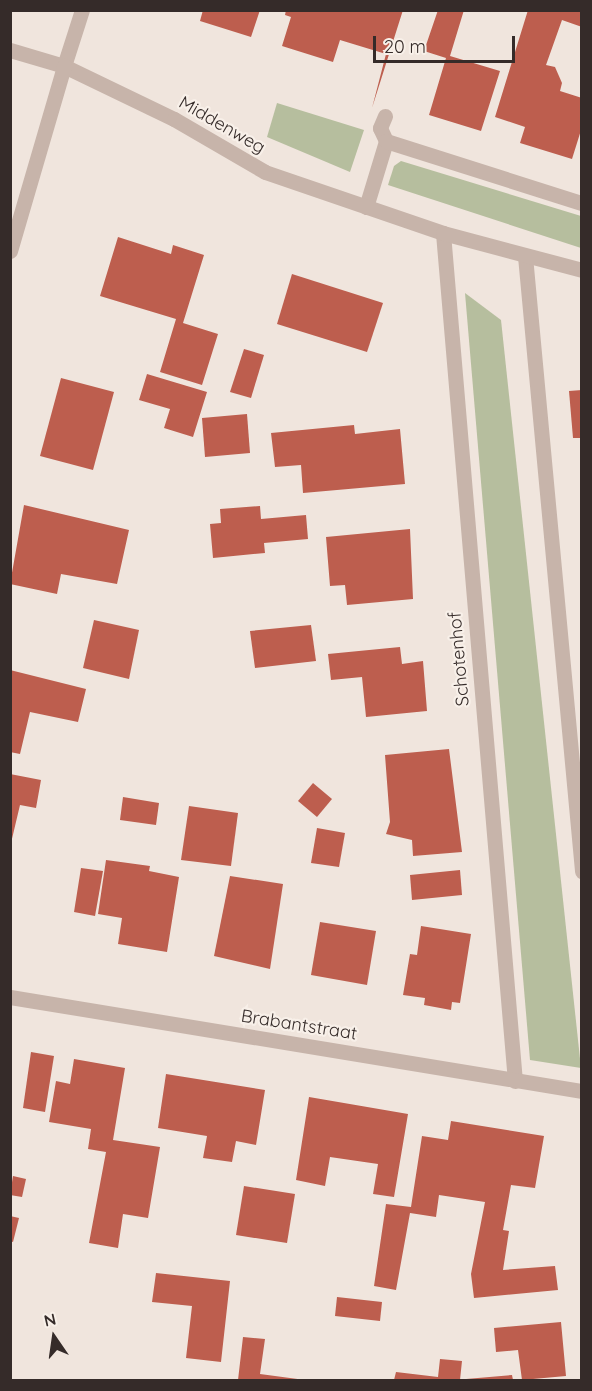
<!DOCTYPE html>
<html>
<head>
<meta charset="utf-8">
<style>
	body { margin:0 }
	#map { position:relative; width:592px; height:1391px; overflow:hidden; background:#f0e5dd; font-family:Quicksand,sans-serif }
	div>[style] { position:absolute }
	.green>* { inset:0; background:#b6be9e }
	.building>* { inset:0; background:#bd5e4e }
	.minor>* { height:15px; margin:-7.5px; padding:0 7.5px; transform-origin:7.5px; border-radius:7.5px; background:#c7b4aa }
	.tertiary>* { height:15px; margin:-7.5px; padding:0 7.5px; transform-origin:7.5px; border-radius:7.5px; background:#c7b4aa }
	span { translate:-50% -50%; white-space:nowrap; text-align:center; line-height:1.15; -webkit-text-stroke:4.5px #f8f0e9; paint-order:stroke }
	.street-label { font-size:18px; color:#352b29 }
	.frame { position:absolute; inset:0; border:12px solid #352b29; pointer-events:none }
	.north { position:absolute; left:24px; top:1307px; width:60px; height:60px; -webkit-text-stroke:4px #f8f0e9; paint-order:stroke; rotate:347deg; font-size:16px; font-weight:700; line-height:24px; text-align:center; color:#352b29 }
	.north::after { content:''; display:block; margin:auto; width:21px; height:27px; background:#352b29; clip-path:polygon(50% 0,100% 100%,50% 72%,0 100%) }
	.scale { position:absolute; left:373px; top:36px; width:142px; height:27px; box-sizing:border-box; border:3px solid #352b29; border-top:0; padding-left:8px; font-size:18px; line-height:21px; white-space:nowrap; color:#352b29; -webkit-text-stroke:4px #f8f0e9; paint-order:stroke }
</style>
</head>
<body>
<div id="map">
	<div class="green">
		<div style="clip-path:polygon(277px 103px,364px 130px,350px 172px,267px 137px)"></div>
		<div style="clip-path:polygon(401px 161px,581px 216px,581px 248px,388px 185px,394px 166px)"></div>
		<div style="clip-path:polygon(465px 293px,501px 320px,581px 1068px,530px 1060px)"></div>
	</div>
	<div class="building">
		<div style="clip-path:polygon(203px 10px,260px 10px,251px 37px,200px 21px)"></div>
		<div style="clip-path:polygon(286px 10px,403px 10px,372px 108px,386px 54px,340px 40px,333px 62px,282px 46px,291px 17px,285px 15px)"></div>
		<div style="clip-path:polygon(438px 10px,464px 10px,450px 56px,500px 71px,481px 131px,429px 115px,446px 58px,424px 51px)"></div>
		<div style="clip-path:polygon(528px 10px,582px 10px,582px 27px,562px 20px,546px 65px,555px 67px,562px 83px,560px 91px,582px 98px,582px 127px,572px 159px,520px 143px,525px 127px,495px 117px)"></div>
		<div style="clip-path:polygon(118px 237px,171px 254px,173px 245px,204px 255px,183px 323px,218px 334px,202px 385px,160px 372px,176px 319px,100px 296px)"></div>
		<div style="clip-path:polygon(292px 274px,383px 303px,367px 352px,277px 324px)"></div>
		<div style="clip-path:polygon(244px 349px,264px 355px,251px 398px,230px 392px)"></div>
		<div style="clip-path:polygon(147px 374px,207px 392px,193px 437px,164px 428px,170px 409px,139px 400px)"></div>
		<div style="clip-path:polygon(61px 378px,114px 392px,93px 470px,40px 456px)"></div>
		<div style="clip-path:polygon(582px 390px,582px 438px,573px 438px,569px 391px)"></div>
		<div style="clip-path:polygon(247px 414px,250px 453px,205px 457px,202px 418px)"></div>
		<div style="clip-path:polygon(354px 425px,355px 434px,400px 429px,405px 484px,303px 493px,301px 465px,275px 467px,271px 433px)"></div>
		<div style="clip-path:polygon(24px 505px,129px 530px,117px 584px,61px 574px,57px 594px,10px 584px)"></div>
		<div style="clip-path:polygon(260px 506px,261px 519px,306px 515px,308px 539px,264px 543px,265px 553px,213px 558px,210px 524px,221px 523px,220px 509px)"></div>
		<div style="clip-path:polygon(410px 529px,413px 599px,347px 605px,345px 585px,330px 586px,326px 537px)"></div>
		<div style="clip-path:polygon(94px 620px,139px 630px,129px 679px,83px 668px)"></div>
		<div style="clip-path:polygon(311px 625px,316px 661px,255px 668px,250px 631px)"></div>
		<div style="clip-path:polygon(400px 647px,402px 664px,423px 661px,427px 711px,366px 717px,362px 677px,331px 680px,328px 654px)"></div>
		<div style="clip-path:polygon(10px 670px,86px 689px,78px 722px,30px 712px,20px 754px,10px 752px)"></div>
		<div style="clip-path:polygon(449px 749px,462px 852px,413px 856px,412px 840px,386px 834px,390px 822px,385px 755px)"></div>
		<div style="clip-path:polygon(10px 774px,41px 780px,36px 808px,20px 805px,11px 843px)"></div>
		<div style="clip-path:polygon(313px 783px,332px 799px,317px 817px,298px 801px)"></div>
		<div style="clip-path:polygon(123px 797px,159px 803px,156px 825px,120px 820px)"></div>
		<div style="clip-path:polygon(189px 806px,238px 813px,231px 866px,181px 860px)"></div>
		<div style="clip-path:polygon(317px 828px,345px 833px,339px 867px,311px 863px)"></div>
		<div style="clip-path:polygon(106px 860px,150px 866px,149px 871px,179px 877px,167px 952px,118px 944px,122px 918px,98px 914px)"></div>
		<div style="clip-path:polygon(81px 868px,103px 871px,95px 916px,74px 912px)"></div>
		<div style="clip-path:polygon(460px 870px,462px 895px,412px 900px,410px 875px)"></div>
		<div style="clip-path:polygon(230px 876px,283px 884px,270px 969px,214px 956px)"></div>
		<div style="clip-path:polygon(320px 922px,376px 931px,367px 985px,311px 975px)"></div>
		<div style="clip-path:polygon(421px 926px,471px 934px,460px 1003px,452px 1002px,451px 1010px,424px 1005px,425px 998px,403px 995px,410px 954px,417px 955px)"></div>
		<div style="clip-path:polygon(31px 1052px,54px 1056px,45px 1112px,23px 1108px)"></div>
		<div style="clip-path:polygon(74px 1059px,125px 1068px,113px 1140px,160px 1147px,148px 1218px,123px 1214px,118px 1248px,89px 1243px,106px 1152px,88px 1149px,91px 1129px,49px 1122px,56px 1081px,70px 1084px)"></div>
		<div style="clip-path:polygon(166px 1074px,265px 1090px,256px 1145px,236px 1141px,232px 1162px,203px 1158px,207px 1136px,158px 1128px)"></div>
		<div style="clip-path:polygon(309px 1097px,408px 1114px,394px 1197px,373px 1194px,378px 1164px,330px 1157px,325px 1186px,296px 1180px)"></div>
		<div style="clip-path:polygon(451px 1121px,544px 1136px,535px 1188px,511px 1185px,503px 1230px,509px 1231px,503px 1270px,555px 1266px,558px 1290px,474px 1298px,471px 1274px,485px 1202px,439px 1195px,436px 1217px,410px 1213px,396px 1290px,374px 1286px,386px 1204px,411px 1207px,422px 1136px,448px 1140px)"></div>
		<div style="clip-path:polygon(13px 1176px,26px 1179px,22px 1197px,10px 1195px)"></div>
		<div style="clip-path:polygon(244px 1186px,295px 1194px,287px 1243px,236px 1235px)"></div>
		<div style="clip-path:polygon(10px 1216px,19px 1218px,13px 1242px,10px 1241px)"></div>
		<div style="clip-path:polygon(156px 1273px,230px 1281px,221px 1362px,186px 1358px,192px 1306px,152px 1302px)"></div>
		<div style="clip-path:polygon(337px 1297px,382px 1302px,380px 1321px,335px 1316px)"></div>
		<div style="clip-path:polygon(561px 1322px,566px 1376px,522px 1380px,518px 1350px,496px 1352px,494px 1328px)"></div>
		<div style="clip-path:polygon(243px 1337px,265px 1339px,260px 1374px,305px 1380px,238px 1380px)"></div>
		<div style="clip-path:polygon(440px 1359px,462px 1361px,460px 1380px,394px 1380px,396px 1372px,438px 1377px)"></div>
		<div style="clip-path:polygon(512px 1375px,513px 1380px,466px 1380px,466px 1379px)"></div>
	</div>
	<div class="minor">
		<div style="left:64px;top:66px;width:59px;rotate:-72.2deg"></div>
		<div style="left:385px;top:116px;width:13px;rotate:113deg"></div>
		<div style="left:380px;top:128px;width:14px;rotate:65deg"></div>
		<div style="left:366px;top:207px;width:69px;rotate:-73.1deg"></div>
		<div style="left:386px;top:141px;width:206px;rotate:17.6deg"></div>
		<div style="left:443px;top:233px;width:851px;rotate:85.15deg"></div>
		<div style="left:525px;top:256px;width:618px;rotate:84.7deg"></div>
		<div style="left:10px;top:997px;width:580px;rotate:9.33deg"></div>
	</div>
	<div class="tertiary">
		<div style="left:10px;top:50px;width:56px;rotate:16.5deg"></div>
		<div style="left:64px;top:66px;width:122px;rotate:25.7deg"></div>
		<div style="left:174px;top:119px;width:105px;rotate:30.2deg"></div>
		<div style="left:265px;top:172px;width:188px;rotate:18.9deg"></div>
		<div style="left:443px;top:233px;width:144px;rotate:14.9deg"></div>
		<div style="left:10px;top:251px;width:193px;rotate:-73.7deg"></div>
	</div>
	<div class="street-label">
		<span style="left:222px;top:125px;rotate:30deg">Middenweg</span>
		<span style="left:459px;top:659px;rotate:-95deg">Schotenhof</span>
		<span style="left:299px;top:1025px;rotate:9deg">Brabantstraat</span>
	</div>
	<div class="frame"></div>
	<div class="north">N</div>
	<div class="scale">20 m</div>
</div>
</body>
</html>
